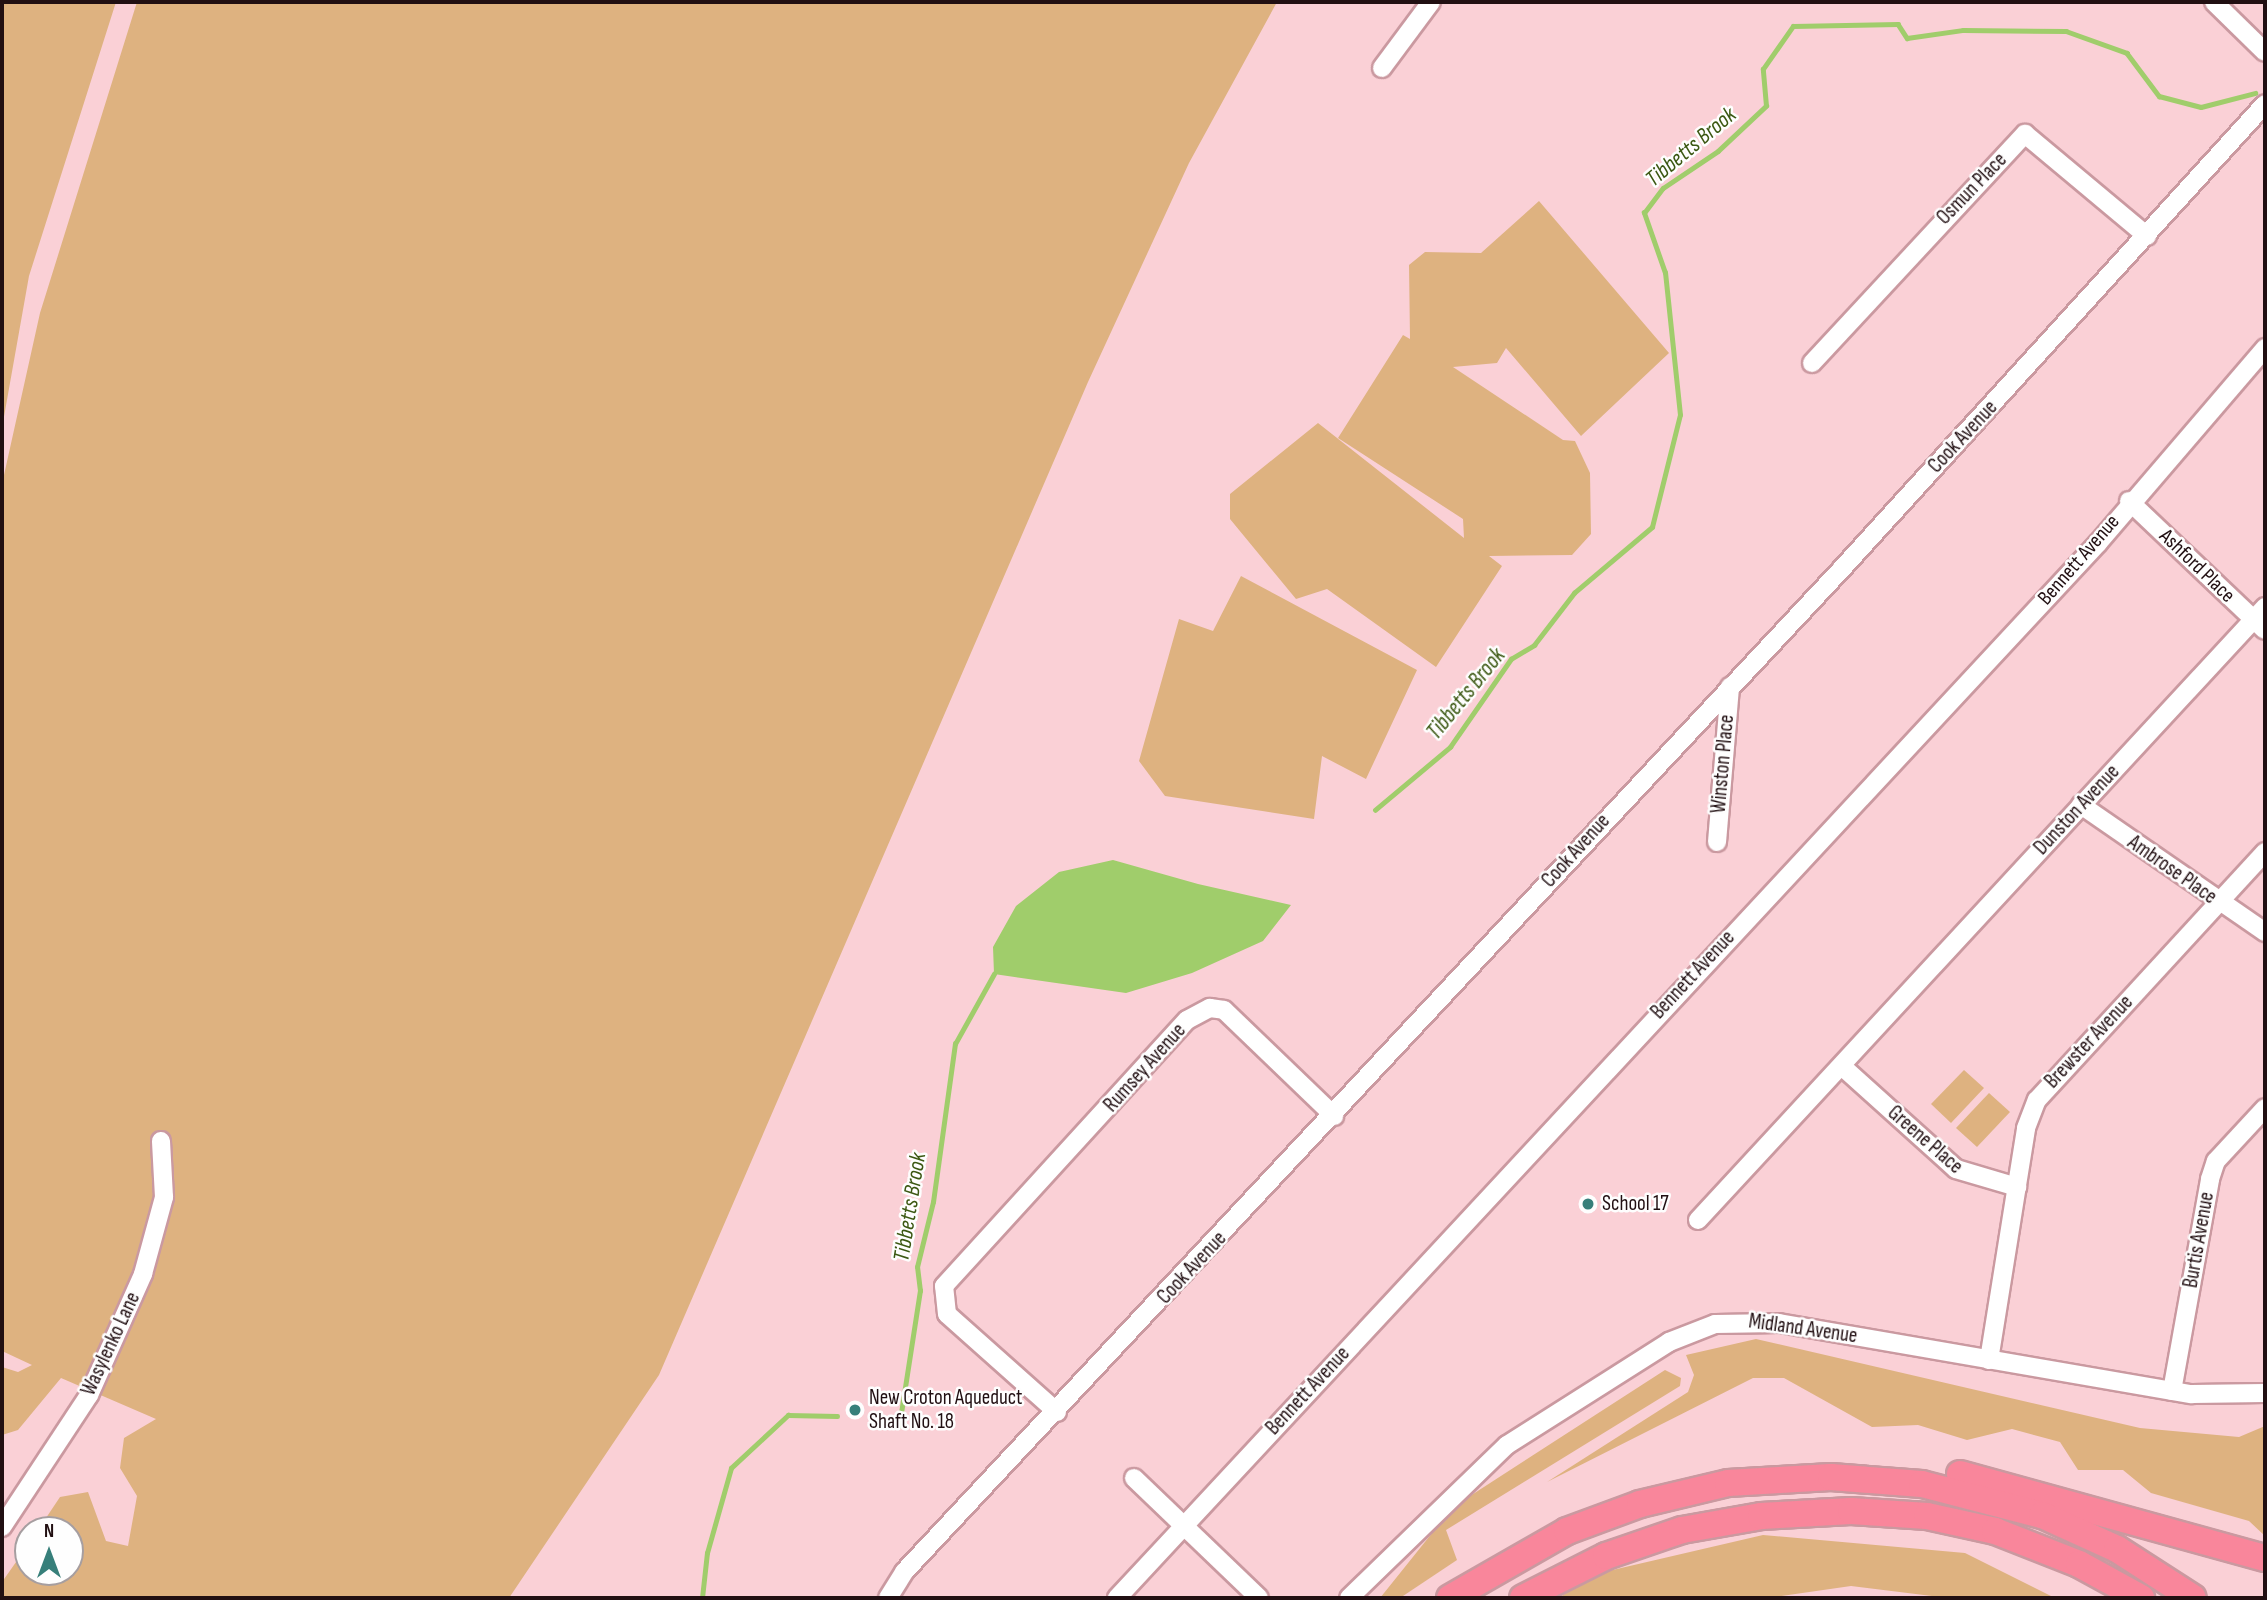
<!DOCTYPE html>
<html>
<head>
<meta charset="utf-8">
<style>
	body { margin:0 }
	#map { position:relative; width:2267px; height:1600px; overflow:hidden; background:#fad0d6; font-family:"Sofia Sans Condensed",sans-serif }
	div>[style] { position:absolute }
	.green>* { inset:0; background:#deb280 }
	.water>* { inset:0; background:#a0cd6b }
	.stream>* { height:4.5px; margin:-2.25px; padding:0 2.25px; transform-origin:2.25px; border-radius:2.25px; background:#a0cd6b }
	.roads { filter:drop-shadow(2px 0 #ca99a0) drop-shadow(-2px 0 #ca99a0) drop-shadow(0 2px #ca99a0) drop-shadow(0 -2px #ca99a0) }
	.minor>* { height:18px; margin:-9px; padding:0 9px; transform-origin:9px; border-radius:9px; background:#fff }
	.highway>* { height:26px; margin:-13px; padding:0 13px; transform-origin:13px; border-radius:13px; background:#f9869b }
	.dots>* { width:19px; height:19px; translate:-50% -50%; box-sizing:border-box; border:4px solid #fefefe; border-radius:50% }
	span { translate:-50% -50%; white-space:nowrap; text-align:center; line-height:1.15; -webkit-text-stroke:5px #fefefe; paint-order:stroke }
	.street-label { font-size:21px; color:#210f12 }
	.poi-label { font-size:21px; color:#210f12 }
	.left { translate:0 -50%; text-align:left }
	.water-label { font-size:23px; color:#3c5813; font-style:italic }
	.frame { position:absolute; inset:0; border:4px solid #210f12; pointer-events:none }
	.north { position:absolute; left:14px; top:1516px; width:70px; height:70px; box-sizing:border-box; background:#fefefe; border:2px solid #a69ea0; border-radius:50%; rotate:0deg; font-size:19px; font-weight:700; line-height:28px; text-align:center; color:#210f12 }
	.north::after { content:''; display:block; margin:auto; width:24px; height:32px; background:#377f7a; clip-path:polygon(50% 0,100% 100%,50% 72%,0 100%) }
</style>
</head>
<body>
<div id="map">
	<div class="green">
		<div style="clip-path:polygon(2px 2px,116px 2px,29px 276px,2px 428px)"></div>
		<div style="clip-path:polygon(137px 2px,1277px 2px,1189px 163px,1088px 382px,659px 1375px,509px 1598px,2px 1598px,2px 1582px,28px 1545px,28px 1572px,70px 1572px,70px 1530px,38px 1530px,60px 1497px,88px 1492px,106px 1541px,128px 1546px,137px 1496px,120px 1468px,124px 1438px,156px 1419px,61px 1378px,18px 1430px,2px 1435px,2px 1367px,18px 1372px,32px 1365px,2px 1351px,2px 484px,40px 313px)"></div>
		<div style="clip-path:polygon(1539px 201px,1669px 353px,1581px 436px,1506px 348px,1497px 363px,1453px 367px,1563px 440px,1575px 441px,1590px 473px,1591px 534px,1572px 555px,1489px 556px,1502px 566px,1436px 667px,1327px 589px,1296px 599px,1230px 519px,1230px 494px,1318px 423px,1464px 538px,1463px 519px,1338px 438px,1403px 335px,1410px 339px,1409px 265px,1425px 252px,1481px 253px)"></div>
		<div style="clip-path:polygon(1241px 576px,1417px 670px,1366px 779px,1322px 756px,1314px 819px,1165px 796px,1139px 761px,1179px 619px,1213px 631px)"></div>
		<div style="clip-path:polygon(1964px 1070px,1984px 1088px,1951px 1123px,1931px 1104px)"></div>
		<div style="clip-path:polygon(1989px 1093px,2010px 1112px,1977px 1147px,1956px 1128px)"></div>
		<div style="clip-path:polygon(1756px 1339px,2140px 1428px,2239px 1437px,2265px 1426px,2265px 1536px,2249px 1521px,2151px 1493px,2123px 1470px,2078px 1470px,2060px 1442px,2012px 1429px,1967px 1440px,1918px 1425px,1872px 1427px,1784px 1378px,1753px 1378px,1547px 1482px,1688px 1392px,1694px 1375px,1686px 1355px)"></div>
		<div style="clip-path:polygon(1665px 1370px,1681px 1378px,1680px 1386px,1446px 1530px,1457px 1560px,1400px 1598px,1380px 1598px,1453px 1507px)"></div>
		<div style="clip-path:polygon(1763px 1535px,1965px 1553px,2055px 1598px,1948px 1598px,1851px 1586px,1768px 1598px,1559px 1598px,1591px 1575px)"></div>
	</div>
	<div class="water">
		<div style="clip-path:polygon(1113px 860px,1198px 884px,1291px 905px,1263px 941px,1192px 973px,1126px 993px,994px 974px,993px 947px,1016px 906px,1059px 872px)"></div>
	</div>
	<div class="stream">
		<div style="left:1375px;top:810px;width:98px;rotate:-40deg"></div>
		<div style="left:1450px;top:747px;width:107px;rotate:-55.3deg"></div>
		<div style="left:1511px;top:659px;width:27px;rotate:-31deg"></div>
		<div style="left:1534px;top:645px;width:66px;rotate:-52.4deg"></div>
		<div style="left:1574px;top:593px;width:102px;rotate:-40.2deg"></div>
		<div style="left:1652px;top:527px;width:115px;rotate:-76deg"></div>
		<div style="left:1680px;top:415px;width:143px;rotate:-96deg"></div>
		<div style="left:1665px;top:273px;width:64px;rotate:-109.3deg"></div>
		<div style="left:1644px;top:213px;width:31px;rotate:-53deg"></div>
		<div style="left:1663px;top:188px;width:66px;rotate:-33.9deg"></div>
		<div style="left:1718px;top:151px;width:66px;rotate:-43.2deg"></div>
		<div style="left:1766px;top:106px;width:37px;rotate:-95deg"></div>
		<div style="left:1763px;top:69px;width:52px;rotate:-55.1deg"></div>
		<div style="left:1793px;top:26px;width:105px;rotate:-1.1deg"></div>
		<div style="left:1898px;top:24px;width:17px;rotate:57deg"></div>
		<div style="left:1907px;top:38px;width:57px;rotate:-8.1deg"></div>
		<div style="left:1963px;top:30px;width:103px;rotate:0.6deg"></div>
		<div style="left:2066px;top:31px;width:65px;rotate:19.8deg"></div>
		<div style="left:2127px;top:53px;width:54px;rotate:53.3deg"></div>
		<div style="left:2159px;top:96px;width:43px;rotate:14.7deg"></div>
		<div style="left:2201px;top:107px;width:56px;rotate:-14.5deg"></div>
		<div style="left:871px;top:1421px;width:28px;rotate:10deg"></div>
		<div style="left:899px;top:1426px;width:137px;rotate:-81.2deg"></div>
		<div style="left:920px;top:1291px;width:24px;rotate:-97deg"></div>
		<div style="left:917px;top:1267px;width:67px;rotate:-76.2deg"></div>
		<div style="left:933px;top:1202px;width:160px;rotate:-82.1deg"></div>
		<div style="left:955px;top:1044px;width:80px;rotate:-60.9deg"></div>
		<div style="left:702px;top:1598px;width:45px;rotate:-83.7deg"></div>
		<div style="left:707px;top:1553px;width:88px;rotate:-74.2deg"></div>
		<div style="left:731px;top:1468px;width:78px;rotate:-42.9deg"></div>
		<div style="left:788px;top:1415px;width:49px;rotate:1.2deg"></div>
	</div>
	<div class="roads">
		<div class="minor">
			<div style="left:2214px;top:2px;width:71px;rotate:44.4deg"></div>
			<div style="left:1382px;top:68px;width:82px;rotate:-53.4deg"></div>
			<div style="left:1812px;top:363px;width:313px;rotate:-47.1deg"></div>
			<div style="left:2025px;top:134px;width:159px;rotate:39.9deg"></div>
			<div style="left:2129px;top:501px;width:187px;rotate:43.5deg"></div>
			<div style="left:2081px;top:805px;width:224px;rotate:34.6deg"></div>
			<div style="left:1717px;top:842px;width:156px;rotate:-85.2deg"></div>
			<div style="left:1845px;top:1069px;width:149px;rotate:42deg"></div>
			<div style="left:1956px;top:1169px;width:64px;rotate:16.4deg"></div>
			<div style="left:1698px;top:1220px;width:835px;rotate:-47.23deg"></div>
			<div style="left:1989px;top:1360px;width:235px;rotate:-80.9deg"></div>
			<div style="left:2026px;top:1128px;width:30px;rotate:-69deg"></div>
			<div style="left:2037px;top:1100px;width:337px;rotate:-47.4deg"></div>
			<div style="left:2172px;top:1391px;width:215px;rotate:-79.8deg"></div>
			<div style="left:2210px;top:1179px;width:19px;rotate:-72deg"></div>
			<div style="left:2216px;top:1161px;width:72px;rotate:-47.2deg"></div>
			<div style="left:1057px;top:1412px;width:147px;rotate:-138.3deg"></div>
			<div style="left:947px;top:1314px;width:28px;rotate:-96deg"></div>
			<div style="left:944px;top:1286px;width:360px;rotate:-47.6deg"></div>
			<div style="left:1187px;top:1020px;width:26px;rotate:-28deg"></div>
			<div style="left:1210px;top:1008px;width:14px;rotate:8deg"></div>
			<div style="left:1224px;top:1010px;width:153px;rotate:43.9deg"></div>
			<div style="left:1134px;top:1478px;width:173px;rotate:43.8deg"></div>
			<div style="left:2px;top:1527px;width:158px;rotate:-56.6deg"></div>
			<div style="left:89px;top:1395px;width:133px;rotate:-65.9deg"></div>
			<div style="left:143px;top:1274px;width:80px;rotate:-74.7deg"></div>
			<div style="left:164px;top:1197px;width:56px;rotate:-93.1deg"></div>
			<div style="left:888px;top:1598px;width:31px;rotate:-58deg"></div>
			<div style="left:904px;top:1572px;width:1368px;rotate:-46.93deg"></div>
			<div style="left:1838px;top:573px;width:634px;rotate:-47.68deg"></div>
			<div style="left:1117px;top:1598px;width:1441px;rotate:-47.08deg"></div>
			<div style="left:2098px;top:543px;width:257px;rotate:-49.4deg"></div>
			<div style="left:1349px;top:1598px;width:220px;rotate:-44.1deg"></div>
			<div style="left:1507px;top:1445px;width:192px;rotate:-32.4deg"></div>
			<div style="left:1669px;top:1342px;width:49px;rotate:-21.4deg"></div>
			<div style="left:1715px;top:1324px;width:64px;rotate:-0.9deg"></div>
			<div style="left:1779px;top:1323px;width:419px;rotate:9.8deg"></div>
			<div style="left:2192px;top:1394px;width:73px;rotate:-0.8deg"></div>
		</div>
		<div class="highway">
			<div style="left:1960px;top:1474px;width:316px;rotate:15.4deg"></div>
			<div style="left:1450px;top:1598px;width:135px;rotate:-29.8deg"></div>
			<div style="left:1567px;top:1531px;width:78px;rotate:-20.3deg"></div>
			<div style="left:1640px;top:1504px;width:90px;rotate:-13.4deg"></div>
			<div style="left:1728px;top:1483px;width:103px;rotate:-3.3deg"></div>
			<div style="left:1831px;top:1477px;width:91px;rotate:4.4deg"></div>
			<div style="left:1922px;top:1484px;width:124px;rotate:14.5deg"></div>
			<div style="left:2042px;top:1515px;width:82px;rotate:24.4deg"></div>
			<div style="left:2117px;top:1549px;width:90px;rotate:32.8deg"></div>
			<div style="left:1523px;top:1598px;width:93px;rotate:-26.8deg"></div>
			<div style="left:1606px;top:1556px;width:80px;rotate:-18.9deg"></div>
			<div style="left:1682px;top:1530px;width:80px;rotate:-10deg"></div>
			<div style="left:1761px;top:1516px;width:90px;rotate:-3.2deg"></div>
			<div style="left:1851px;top:1511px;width:76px;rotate:3.8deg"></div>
			<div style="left:1927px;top:1516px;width:70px;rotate:12.4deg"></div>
			<div style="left:1995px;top:1531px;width:90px;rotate:21.4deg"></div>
			<div style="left:2079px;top:1564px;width:71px;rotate:28.7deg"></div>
		</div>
	</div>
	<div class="dots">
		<div style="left:1588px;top:1204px;background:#377f7a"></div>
		<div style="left:855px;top:1410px;background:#377f7a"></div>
	</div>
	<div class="street-label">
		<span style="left:1972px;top:189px;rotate:-46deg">Osmun Place</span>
		<span style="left:1963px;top:437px;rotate:-47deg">Cook Avenue</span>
		<span style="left:2079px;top:560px;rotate:-49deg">Bennett Avenue</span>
		<span style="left:2197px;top:566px;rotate:44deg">Ashford Place</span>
		<span style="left:1723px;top:764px;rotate:-85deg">Winston Place</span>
		<span style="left:2077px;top:810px;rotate:-47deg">Dunston Avenue</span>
		<span style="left:1576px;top:851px;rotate:-48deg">Cook Avenue</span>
		<span style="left:2172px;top:870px;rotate:35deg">Ambrose Place</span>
		<span style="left:1693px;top:975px;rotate:-47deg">Bennett Avenue</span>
		<span style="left:2089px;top:1042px;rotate:-47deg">Brewster Avenue</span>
		<span style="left:1145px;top:1068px;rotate:-48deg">Rumsey Avenue</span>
		<span style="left:1925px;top:1140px;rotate:41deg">Greene Place</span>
		<span style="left:2199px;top:1240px;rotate:-80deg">Burtis Avenue</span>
		<span style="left:1192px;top:1268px;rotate:-47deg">Cook Avenue</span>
		<span style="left:1803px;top:1329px;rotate:8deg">Midland Avenue</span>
		<span style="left:111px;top:1344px;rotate:-65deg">Wasylenko Lane</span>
		<span style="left:1308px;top:1391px;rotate:-47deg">Bennett Avenue</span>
	</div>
	<div class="poi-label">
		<span class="left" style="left:1602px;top:1204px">School 17</span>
		<span class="left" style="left:869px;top:1410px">New Croton Aqueduct<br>Shaft No. 18</span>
	</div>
	<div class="water-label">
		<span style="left:1691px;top:147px;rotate:-40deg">Tibbetts Brook</span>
		<span style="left:1466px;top:694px;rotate:-51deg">Tibbetts Brook</span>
		<span style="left:910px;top:1207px;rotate:-81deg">Tibbetts Brook</span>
	</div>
	<div class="frame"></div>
	<div class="north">N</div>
</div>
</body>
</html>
